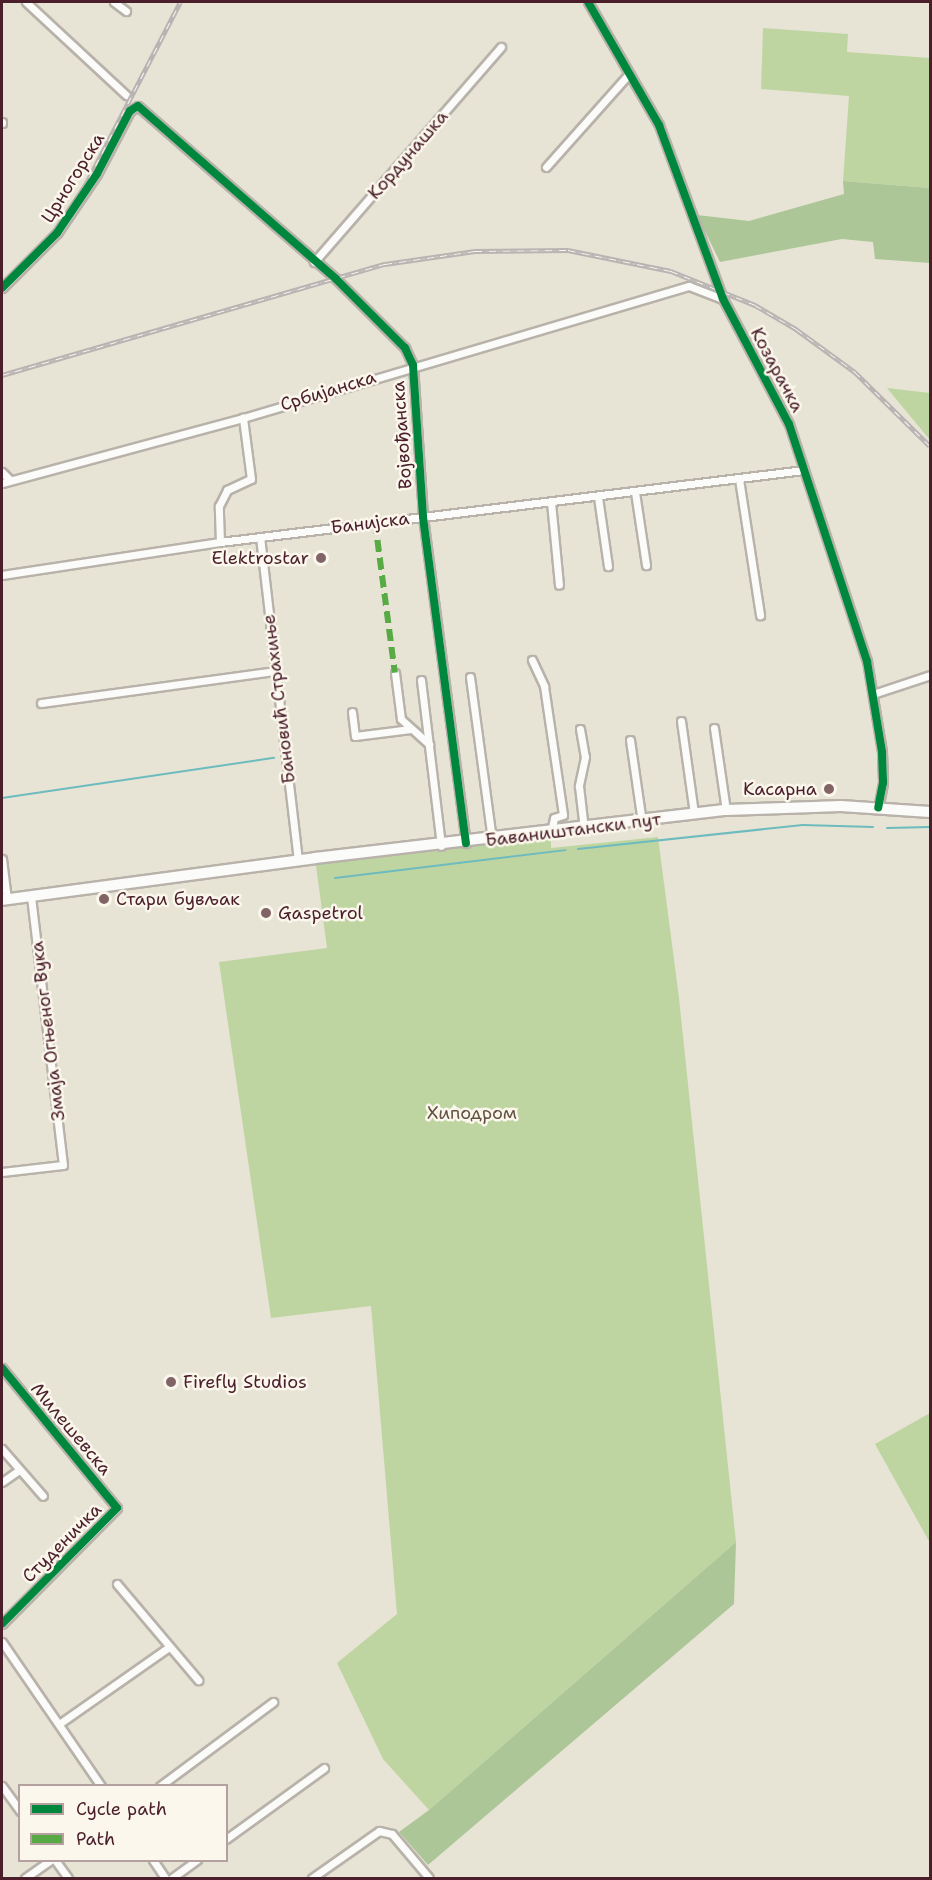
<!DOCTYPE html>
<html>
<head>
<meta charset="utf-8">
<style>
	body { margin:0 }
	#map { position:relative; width:932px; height:1880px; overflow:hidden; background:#e7e4d5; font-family:"Shantell Sans",sans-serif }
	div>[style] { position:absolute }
	.green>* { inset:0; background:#bed5a1 }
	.forest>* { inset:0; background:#adc698 }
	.stream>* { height:2px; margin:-1px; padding:0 1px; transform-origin:1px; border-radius:1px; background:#6dbbbe }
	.roads { filter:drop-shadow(2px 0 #b8b2aa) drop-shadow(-2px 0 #b8b2aa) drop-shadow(0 2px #b8b2aa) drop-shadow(0 -2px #b8b2aa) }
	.minor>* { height:7px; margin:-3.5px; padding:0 3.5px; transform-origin:3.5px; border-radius:3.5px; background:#fbfbf9 }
	.primary>* { height:10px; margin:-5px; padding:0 5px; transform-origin:5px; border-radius:5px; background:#fbfbf9 }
	.rail>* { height:4.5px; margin-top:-2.25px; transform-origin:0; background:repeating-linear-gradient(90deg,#fbf7ec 0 7px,#b9b4b3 0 14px); box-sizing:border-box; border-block:2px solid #b9b4b3 }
	.quiet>* { height:6px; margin-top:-3px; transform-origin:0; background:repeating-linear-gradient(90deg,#57aa44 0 12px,transparent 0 18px) }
	.cycleway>* { height:8px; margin:-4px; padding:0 4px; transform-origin:4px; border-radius:4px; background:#00873e }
	.dots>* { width:16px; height:16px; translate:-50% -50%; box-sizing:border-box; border:3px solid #fbf7ec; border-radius:50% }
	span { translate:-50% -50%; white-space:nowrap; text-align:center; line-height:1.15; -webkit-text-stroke:5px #fbf7ec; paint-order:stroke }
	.street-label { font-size:18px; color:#4a1f2b }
	.poi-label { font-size:18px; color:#4a1f2b }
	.right { translate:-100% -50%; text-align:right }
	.left { translate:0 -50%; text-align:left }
	.park-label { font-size:18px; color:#635242 }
	.frame { position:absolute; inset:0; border:3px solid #4a1f2b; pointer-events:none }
	.legend { position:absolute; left:18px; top:1784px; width:210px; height:78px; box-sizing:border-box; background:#fbf7ec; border:2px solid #b4a19f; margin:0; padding:8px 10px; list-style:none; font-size:18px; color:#4a1f2b }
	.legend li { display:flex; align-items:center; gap:12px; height:30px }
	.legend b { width:30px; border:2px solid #b4a19f }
</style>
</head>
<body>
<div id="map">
	<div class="green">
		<div style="clip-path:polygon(763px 28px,848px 34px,847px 52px,930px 58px,930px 188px,843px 181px,849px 96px,761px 89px)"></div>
		<div style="clip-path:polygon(887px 388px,930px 393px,930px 440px,896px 399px)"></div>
		<div style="clip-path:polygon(551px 832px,551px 848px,658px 837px,679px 998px,736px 1542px,429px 1810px,383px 1759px,337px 1663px,397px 1614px,371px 1306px,271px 1318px,219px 962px,327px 948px,315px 858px)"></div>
		<div style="clip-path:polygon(930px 1413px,930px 1543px,875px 1444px)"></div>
	</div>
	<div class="forest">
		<div style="clip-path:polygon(843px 181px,930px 188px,930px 263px,875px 259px,873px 242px,842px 239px,720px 262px,697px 215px,749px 221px,844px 194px)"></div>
		<div style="clip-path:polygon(736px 1542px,734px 1604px,428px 1865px,399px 1832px,429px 1810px)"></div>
	</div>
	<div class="stream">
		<div style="left:2px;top:798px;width:275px;rotate:-8.4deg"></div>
		<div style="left:887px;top:828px;width:43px;rotate:-1.3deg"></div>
		<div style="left:578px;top:849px;width:226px;rotate:-6.1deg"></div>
		<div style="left:803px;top:825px;width:70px;rotate:1.6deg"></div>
		<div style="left:335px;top:878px;width:232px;rotate:-6.9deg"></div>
	</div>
	<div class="roads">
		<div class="minor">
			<div style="left:26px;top:2px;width:137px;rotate:42.9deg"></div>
			<div style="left:114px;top:2px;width:15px;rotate:37deg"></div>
			<div style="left:588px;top:2px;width:142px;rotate:60deg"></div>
			<div style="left:659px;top:125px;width:185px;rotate:69.8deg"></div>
			<div style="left:723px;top:299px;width:141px;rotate:62.2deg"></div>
			<div style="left:789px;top:424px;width:250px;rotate:71.8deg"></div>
			<div style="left:867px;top:661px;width:92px;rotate:80.6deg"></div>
			<div style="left:882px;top:752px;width:31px;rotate:88deg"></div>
			<div style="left:883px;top:783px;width:25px;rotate:101deg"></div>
			<div style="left:2px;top:122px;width:1px;rotate:90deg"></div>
			<div style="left:546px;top:167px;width:125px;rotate:-48.3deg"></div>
			<div style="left:314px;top:262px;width:285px;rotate:-49deg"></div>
			<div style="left:2px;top:288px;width:78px;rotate:-45deg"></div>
			<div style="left:57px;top:233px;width:71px;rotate:-55.9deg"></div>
			<div style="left:97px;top:174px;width:71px;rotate:-62.4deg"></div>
			<div style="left:130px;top:111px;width:9px;rotate:-32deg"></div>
			<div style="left:138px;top:106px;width:263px;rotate:41.1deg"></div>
			<div style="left:336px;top:279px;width:98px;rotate:45deg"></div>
			<div style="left:405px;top:348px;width:19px;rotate:65deg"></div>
			<div style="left:413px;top:365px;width:152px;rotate:86.2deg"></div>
			<div style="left:423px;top:517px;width:329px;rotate:82.5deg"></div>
			<div style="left:2px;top:472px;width:11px;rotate:45deg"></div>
			<div style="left:739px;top:479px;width:138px;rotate:81.2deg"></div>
			<div style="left:2px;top:483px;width:250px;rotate:-15.1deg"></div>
			<div style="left:243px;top:418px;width:465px;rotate:-16.5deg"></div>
			<div style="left:689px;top:286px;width:36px;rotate:21deg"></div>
			<div style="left:635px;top:492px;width:74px;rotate:81.4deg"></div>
			<div style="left:598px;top:497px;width:70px;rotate:81.8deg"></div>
			<div style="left:551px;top:502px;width:83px;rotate:84.5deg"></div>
			<div style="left:260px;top:537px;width:325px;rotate:83.3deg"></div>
			<div style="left:220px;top:542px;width:36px;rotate:-92deg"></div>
			<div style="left:219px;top:506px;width:18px;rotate:-63deg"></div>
			<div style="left:227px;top:490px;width:26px;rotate:-25deg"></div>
			<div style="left:251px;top:479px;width:62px;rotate:-97.5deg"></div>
			<div style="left:2px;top:575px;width:220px;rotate:-8.6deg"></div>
			<div style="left:220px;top:542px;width:588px;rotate:-7.03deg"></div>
			<div style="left:532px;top:660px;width:29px;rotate:65deg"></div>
			<div style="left:544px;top:686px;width:130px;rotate:81.6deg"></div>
			<div style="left:563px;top:815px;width:9px;rotate:162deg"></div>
			<div style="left:554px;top:818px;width:14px;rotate:102deg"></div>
			<div style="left:395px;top:673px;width:46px;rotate:82.6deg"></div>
			<div style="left:401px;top:719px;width:38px;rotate:42deg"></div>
			<div style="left:470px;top:677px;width:164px;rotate:82.3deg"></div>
			<div style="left:421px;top:680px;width:167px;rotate:83.1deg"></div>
			<div style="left:873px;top:694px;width:60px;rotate:-18.4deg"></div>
			<div style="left:41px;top:703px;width:237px;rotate:-7.8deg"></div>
			<div style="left:352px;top:712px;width:24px;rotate:83deg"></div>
			<div style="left:355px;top:736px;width:56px;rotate:-7.1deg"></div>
			<div style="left:681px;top:721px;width:94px;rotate:82deg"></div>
			<div style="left:714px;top:728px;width:83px;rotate:81.7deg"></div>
			<div style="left:580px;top:729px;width:28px;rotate:80deg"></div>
			<div style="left:585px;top:757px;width:30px;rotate:102deg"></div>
			<div style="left:579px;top:786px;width:43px;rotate:83.4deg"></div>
			<div style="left:630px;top:740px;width:83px;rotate:81.7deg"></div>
			<div style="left:2px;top:859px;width:40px;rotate:82.9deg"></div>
			<div style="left:2px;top:1172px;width:61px;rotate:-6.5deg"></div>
			<div style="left:63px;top:1165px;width:270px;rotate:-96.8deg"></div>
			<div style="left:2px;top:1368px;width:181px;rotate:50.6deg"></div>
			<div style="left:117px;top:1508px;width:163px;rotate:134.8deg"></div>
			<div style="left:2px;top:1449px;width:62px;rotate:48.9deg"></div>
			<div style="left:2px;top:1482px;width:21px;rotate:-35deg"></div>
			<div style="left:117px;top:1584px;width:126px;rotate:49.8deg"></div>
			<div style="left:2px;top:1642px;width:175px;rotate:55.5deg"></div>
			<div style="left:59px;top:1724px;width:134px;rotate:-35deg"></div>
			<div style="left:2px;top:1786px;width:31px;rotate:54deg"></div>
			<div style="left:160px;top:1786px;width:141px;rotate:-36.6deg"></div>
			<div style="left:226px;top:1839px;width:121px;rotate:-35.9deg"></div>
			<div style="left:55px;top:1860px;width:22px;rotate:54deg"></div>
			<div style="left:153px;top:1860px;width:22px;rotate:56deg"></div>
			<div style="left:25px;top:1878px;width:32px;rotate:-35deg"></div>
			<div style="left:172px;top:1878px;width:31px;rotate:-36deg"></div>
			<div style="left:312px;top:1878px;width:82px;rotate:-35deg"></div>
			<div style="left:379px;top:1831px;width:13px;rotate:13deg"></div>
			<div style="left:392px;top:1834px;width:57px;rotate:49.9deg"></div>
		</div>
		<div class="primary">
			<div style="left:2px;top:900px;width:316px;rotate:-7.6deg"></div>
			<div style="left:315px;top:858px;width:414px;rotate:-6.7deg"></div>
			<div style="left:726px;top:810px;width:115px;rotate:-2deg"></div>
			<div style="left:841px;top:806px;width:89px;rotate:3.9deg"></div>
		</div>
	</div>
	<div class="rail">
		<div style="left:2px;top:286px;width:41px;rotate:-41.1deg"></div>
		<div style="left:33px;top:259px;width:71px;rotate:-52.5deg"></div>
		<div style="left:76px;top:203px;width:226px;rotate:-62.6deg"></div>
		<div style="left:2px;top:375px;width:399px;rotate:-16.2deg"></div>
		<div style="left:385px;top:264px;width:91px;rotate:-8.2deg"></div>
		<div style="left:475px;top:251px;width:93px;rotate:-0.6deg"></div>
		<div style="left:568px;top:250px;width:105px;rotate:11.5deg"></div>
		<div style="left:671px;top:271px;width:91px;rotate:22deg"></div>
		<div style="left:755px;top:305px;width:48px;rotate:30.3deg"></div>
		<div style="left:796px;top:329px;width:73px;rotate:36.1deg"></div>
		<div style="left:855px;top:372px;width:105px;rotate:44.6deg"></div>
	</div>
	<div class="quiet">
		<div style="left:375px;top:522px;width:152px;rotate:82.5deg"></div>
	</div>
	<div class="cycleway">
		<div style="left:588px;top:2px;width:142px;rotate:60deg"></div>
		<div style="left:659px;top:125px;width:185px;rotate:69.8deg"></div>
		<div style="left:723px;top:299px;width:141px;rotate:62.2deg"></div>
		<div style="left:789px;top:424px;width:250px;rotate:71.8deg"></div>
		<div style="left:867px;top:661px;width:92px;rotate:80.6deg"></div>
		<div style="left:882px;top:752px;width:31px;rotate:88deg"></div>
		<div style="left:883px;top:783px;width:25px;rotate:101deg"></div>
		<div style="left:2px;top:288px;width:78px;rotate:-45deg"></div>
		<div style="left:57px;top:233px;width:71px;rotate:-55.9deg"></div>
		<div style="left:97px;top:174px;width:71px;rotate:-62.4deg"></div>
		<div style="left:130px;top:111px;width:9px;rotate:-32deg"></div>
		<div style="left:138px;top:106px;width:263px;rotate:41.1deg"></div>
		<div style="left:336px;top:279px;width:98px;rotate:45deg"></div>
		<div style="left:405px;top:348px;width:19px;rotate:65deg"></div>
		<div style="left:413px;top:365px;width:152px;rotate:86.2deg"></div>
		<div style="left:423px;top:517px;width:329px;rotate:82.5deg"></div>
		<div style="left:2px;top:1368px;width:181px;rotate:50.6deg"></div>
		<div style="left:117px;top:1508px;width:163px;rotate:134.8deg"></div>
	</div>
	<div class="dots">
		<div style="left:321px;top:558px;background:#816466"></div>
		<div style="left:829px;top:789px;background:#816466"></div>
		<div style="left:104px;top:899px;background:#816466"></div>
		<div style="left:266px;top:913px;background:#816466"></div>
		<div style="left:171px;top:1382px;background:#816466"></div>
	</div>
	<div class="street-label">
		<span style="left:408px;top:155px;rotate:-49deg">Кордунашка</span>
		<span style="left:73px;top:178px;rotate:-58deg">Црногорска</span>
		<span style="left:777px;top:370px;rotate:62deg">Козарачка</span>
		<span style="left:328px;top:391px;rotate:-17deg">Србијанска</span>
		<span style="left:402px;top:435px;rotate:-94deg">Војвођанска</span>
		<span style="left:370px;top:523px;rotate:-7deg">Банијска</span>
		<span style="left:279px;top:699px;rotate:-97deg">Бановић Страхиње</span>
		<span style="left:573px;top:830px;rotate:-7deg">Баваништански пут</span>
		<span style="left:48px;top:1031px;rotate:-97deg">Змаја Огњеног Вука</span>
		<span style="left:71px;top:1429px;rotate:50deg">Милешевска</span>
		<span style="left:62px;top:1543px;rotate:-45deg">Студеничка</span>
	</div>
	<div class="poi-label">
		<span class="right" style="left:309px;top:558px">Elektrostar</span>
		<span class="right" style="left:817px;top:789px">Касарна</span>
		<span class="left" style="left:116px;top:899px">Стари бувљак</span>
		<span class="left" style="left:278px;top:913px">Gaspetrol</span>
		<span class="left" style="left:183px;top:1382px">Firefly Studios</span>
	</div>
	<div class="park-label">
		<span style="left:472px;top:1113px">Хиподром</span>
	</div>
	<div class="frame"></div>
	<ul class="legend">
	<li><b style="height:8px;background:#00873e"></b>Cycle path</li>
	<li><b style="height:8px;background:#57aa44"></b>Path</li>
	</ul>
</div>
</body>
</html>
